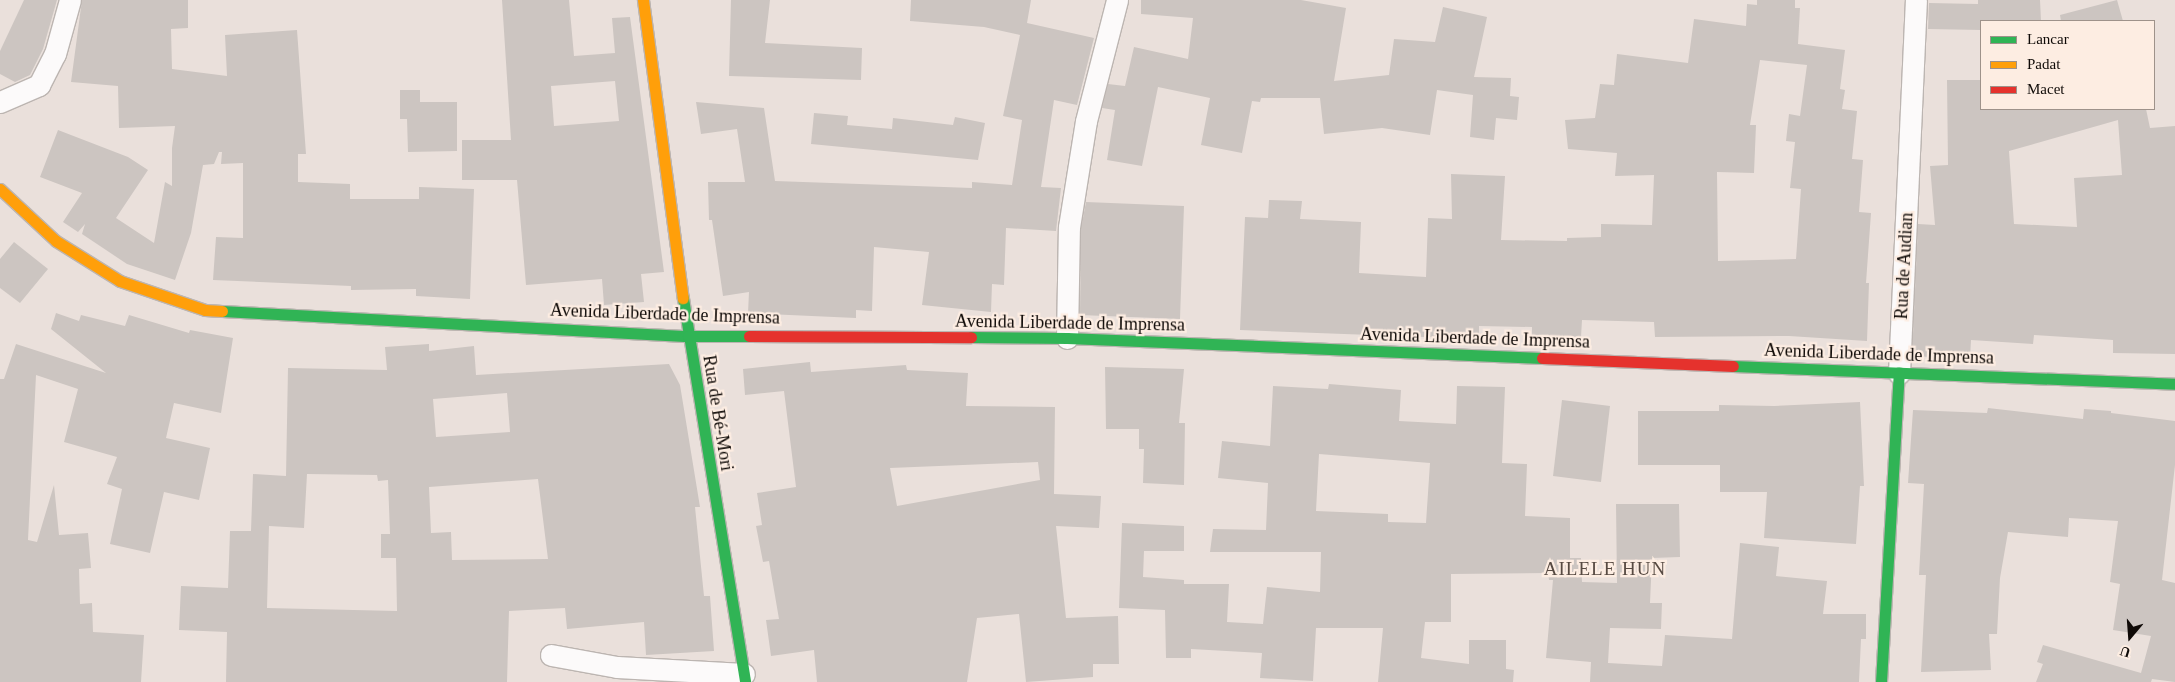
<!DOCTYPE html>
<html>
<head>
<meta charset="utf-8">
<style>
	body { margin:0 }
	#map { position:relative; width:2175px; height:682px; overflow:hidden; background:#eae0db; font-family:Georgia,serif }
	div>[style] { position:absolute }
	.building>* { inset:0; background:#ccc5c1 }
	.roads { filter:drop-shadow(1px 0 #bcb5b1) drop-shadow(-1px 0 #bcb5b1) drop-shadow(0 1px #bcb5b1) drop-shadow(0 -1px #bcb5b1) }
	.street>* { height:21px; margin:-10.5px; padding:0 10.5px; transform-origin:10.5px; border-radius:10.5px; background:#fcfafa }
	.fast>* { height:11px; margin:-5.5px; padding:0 5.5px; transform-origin:5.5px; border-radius:5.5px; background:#30b455 }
	.slow>* { height:11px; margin:-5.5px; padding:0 5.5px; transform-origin:5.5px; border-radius:5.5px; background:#ff9f0a }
	.jam>* { height:11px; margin:-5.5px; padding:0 5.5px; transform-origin:5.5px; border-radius:5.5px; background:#e5322d }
	span { translate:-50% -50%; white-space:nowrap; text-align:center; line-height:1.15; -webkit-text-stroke:4.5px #fdede2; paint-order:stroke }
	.street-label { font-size:18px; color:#0f0a07 }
	.neighbourhood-label { font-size:19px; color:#574a42; letter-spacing:1px }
	.legend { position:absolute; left:1980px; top:20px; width:175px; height:90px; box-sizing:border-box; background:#fdede2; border:1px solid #9e928a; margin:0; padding:6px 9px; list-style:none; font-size:15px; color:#0f0a07 }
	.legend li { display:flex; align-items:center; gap:10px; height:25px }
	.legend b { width:25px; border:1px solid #9e928a }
	.north { position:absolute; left:2105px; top:612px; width:50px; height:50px; -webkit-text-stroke:4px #fdede2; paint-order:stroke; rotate:198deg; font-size:14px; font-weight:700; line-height:20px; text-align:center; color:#0f0a07 }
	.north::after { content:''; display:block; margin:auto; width:18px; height:22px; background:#0f0a07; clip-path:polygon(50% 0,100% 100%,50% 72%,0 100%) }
</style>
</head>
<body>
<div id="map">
	<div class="building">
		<div style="clip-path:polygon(24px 0,57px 0,43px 49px,30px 75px,15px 82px,0 74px,0 51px)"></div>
		<div style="clip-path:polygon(82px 0,188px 0,188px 28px,171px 29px,172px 69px,227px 76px,225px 35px,297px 30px,306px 154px,298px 154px,298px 182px,350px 184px,350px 199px,419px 199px,419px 187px,474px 189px,470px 299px,416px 296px,416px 289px,351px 290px,351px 286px,213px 280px,216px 237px,243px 238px,243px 163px,221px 164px,222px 152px,219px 152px,214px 164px,203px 165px,191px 233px,175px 280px,127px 264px,82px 234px,85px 224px,78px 232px,63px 222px,82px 193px,40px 177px,58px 130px,128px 157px,148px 170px,116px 218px,154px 243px,165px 182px,172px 186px,172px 148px,175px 126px,119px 128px,118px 86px,71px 82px)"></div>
		<div style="clip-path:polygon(evenodd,502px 0,569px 0,574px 56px,615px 53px,612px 18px,630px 17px,664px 272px,641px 274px,644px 302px,604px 305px,602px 279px,526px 285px,517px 180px,462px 180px,462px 140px,511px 140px,502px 0,615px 81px,619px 121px,554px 126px,551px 86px,615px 81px)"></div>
		<div style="clip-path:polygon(731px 0,770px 0,765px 43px,862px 48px,861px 80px,729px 76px)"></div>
		<div style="clip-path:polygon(911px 0,1031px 0,1027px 23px,1094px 38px,1077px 105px,1054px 100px,1041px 187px,1061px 188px,1056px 231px,1006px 228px,1004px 285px,992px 284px,991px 312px,922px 305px,929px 252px,874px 247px,872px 311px,856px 310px,856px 318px,748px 313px,749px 292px,723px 296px,712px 220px,709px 220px,708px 182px,745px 182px,737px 129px,701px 134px,696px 102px,764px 108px,775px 181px,972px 188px,972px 182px,1012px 185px,1022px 120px,1003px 116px,1020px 35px,984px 27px,910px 21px)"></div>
		<div style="clip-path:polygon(1141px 0,1301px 0,1346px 8px,1334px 81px,1389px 75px,1394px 39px,1435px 42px,1443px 7px,1487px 17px,1474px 77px,1511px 78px,1510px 96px,1519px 97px,1517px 120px,1496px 118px,1494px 140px,1470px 137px,1473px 95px,1437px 90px,1430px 135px,1382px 128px,1324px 134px,1320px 98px,1261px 98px,1260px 102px,1252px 101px,1242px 153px,1201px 145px,1210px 98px,1158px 87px,1142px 166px,1107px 160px,1115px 110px,1102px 108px,1108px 84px,1125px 86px,1134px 47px,1188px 59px,1193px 18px,1141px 14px)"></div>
		<div style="clip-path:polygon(evenodd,1757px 0,1795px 0,1795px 8px,1800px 8px,1798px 44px,1845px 50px,1840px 89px,1845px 90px,1842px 109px,1857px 111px,1852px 159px,1863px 160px,1859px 212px,1871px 213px,1866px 283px,1869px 283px,1867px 341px,1789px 336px,1655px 337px,1654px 322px,1582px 320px,1581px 337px,1532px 335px,1532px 327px,1479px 326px,1479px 339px,1240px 330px,1245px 217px,1268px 218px,1269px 200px,1302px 201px,1300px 219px,1361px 222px,1359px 273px,1426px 277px,1428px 218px,1452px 219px,1451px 174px,1505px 176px,1501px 240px,1567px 241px,1567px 238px,1601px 237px,1601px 224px,1652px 225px,1654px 175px,1615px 176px,1617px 153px,1568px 149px,1565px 120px,1595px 118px,1600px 84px,1614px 85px,1617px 54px,1688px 63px,1694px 19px,1746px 26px,1747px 4px,1757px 5px,1757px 0,1760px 60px,1807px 65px,1800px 116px,1789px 114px,1786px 141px,1795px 142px,1790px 188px,1801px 189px,1796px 259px,1718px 261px,1717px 172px,1754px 173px,1756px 125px,1750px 125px,1760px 60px)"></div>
		<div style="clip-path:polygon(1978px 0,2040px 0,2041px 21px,1981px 21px,1981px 30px,1928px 29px,1929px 3px,1978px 4px)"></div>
		<div style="clip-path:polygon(2117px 0,2123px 21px,2061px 21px,2060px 15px)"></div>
		<div style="clip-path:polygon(evenodd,1947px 80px,1981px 80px,1981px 109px,2146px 109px,2150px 128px,2175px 126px,2175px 354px,2113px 353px,2113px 340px,2034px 335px,2033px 344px,1971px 340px,1970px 359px,1912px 356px,1918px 224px,1935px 225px,1930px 166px,1948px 165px,1947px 80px,2118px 120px,2122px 175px,2074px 178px,2077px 227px,2014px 224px,2009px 151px,2118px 120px)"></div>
		<div style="clip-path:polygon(400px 90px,420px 90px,420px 102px,457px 102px,457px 151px,408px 152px,407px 119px,400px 119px)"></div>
		<div style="clip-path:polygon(814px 113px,848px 116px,847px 125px,892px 129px,893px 118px,953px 125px,955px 117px,985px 123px,978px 160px,811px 144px)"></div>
		<div style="clip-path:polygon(1086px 202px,1184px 206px,1180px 319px,1080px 315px,1081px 228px)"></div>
		<div style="clip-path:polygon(14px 242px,48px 269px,20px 303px,0 288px,0 259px)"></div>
		<div style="clip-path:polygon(56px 313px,79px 321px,81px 315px,125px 326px,129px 315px,189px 333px,190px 330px,233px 338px,221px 413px,174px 403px,166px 438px,210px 448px,199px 500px,164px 492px,150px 553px,110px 544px,122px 489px,107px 484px,117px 457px,64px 442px,78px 389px,36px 375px,28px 540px,37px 542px,54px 485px,59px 535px,88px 533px,91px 568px,79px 569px,80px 604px,92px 603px,93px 632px,144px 635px,141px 682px,0 682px,0 379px,4px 379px,16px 344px,106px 373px,51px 329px)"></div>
		<div style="clip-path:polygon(evenodd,429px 344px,429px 351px,474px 346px,476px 375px,669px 364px,680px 385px,700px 507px,695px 507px,704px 596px,710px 596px,714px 651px,646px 655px,644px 622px,567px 629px,565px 608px,509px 611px,507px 682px,226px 682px,227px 632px,179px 630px,181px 586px,228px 588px,230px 531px,251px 531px,253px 474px,286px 476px,288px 368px,387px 370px,385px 347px,429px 344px,507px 393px,510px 432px,436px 437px,433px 399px,507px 393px,429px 344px,307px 474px,377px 475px,378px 481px,388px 480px,390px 534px,381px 534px,381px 558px,396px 558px,397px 611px,267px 608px,269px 526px,304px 528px,307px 474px,429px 344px,538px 479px,548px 559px,452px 560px,451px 532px,431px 533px,429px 487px,538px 479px)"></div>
		<div style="clip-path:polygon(evenodd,810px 362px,811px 372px,906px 365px,907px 370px,968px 373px,966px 406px,1055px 407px,1054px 494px,1101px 496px,1099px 528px,1056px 526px,1066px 618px,1118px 616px,1119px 664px,1093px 664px,1093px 677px,1026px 682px,1019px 614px,977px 618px,967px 682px,817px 682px,814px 650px,771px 656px,766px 620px,779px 619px,769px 561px,763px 562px,756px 526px,762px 525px,757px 493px,796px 487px,784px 391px,745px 395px,743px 369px,810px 362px,1038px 462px,1040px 480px,897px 506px,890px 468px,1038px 462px)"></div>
		<div style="clip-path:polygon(1105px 367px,1184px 369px,1179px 423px,1185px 423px,1184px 485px,1143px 483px,1144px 449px,1139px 449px,1139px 429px,1106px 429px)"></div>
		<div style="clip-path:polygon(evenodd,1329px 384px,1401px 390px,1399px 421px,1456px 424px,1457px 386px,1505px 387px,1502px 463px,1527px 464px,1525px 516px,1570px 518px,1570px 558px,1581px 558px,1582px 582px,1617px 583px,1616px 504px,1679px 504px,1680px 557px,1652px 558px,1650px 603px,1662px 603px,1661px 629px,1610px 628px,1608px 663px,1662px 666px,1665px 635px,1732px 639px,1740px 543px,1779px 547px,1776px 576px,1827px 581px,1823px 614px,1866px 614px,1866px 639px,1861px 639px,1859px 682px,1590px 682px,1591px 662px,1546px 658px,1553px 580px,1549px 580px,1548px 573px,1451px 574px,1451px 622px,1425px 622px,1421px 658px,1469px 664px,1469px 640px,1506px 640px,1506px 669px,1514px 670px,1513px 682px,1378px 682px,1383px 628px,1316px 628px,1313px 681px,1260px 678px,1262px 653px,1191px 649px,1191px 658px,1166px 658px,1165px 610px,1119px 608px,1122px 523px,1184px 526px,1184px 551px,1144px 551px,1143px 577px,1184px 580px,1184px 584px,1229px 584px,1227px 622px,1263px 624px,1267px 587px,1320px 592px,1321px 552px,1210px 552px,1213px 529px,1266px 530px,1268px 483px,1218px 478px,1222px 441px,1270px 446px,1273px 386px,1328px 389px,1329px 384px,1319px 454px,1430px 463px,1426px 523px,1388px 522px,1388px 514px,1316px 511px,1319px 454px)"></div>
		<div style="clip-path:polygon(1562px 400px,1610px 406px,1601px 482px,1553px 476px)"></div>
		<div style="clip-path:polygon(1860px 402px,1864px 486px,1860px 486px,1856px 544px,1764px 538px,1767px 492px,1720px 492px,1720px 465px,1638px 465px,1638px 411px,1719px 411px,1719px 405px,1774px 406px)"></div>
		<div style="clip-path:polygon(1988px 408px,2083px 419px,2084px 409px,2111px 411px,2111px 413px,2175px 421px,2175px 465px,2162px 580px,2175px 583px,2175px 682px,2152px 679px,2151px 682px,2036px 682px,2043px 664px,2037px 662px,2043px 645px,2141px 673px,2151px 636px,2113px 630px,2120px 584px,2110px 582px,2118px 521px,2069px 518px,2068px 537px,2008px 532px,2000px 578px,1997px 634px,1989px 634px,1991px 670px,1921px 672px,1926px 575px,1919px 575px,1924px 484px,1908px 483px,1913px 410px,1987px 413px)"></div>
	</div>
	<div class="roads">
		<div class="street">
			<div style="left:0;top:102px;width:43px;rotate:-23.6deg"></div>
			<div style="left:39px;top:85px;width:35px;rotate:-63deg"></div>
			<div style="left:55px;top:54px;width:56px;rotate:-74.5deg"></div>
			<div style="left:1067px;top:338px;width:111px;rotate:-89deg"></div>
			<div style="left:1069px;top:227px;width:107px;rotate:-80.9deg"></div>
			<div style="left:1086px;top:121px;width:125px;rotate:-75.6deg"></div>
			<div style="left:1899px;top:373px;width:373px;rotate:-87.4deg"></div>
			<div style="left:551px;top:655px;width:67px;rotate:10.3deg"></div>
			<div style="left:617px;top:667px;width:127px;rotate:3.2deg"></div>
		</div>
		<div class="fast">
			<div style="left:683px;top:298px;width:389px;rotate:80.8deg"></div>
			<div style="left:222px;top:311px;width:467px;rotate:3.1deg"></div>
			<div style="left:688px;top:336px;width:61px"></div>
			<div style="left:971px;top:337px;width:96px;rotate:0.6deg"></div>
			<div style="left:1067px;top:338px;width:475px;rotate:2.4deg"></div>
			<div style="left:1733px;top:366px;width:442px;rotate:2.3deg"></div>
			<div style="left:1881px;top:682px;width:310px;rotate:-86.7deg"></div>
		</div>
		<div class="slow">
			<div style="left:643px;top:0;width:301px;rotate:82.4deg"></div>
			<div style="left:0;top:189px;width:76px;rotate:42.9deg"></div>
			<div style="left:56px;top:241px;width:75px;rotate:32deg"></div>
			<div style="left:120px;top:281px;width:90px;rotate:18.8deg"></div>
			<div style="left:205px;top:310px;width:17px;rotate:3deg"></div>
		</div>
		<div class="jam">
			<div style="left:749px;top:336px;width:222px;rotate:0.3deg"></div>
			<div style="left:1542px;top:358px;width:191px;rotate:2.4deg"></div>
		</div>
	</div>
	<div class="street-label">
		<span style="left:1904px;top:266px;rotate:-87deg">Rua de Audian</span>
		<span style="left:665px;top:314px;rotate:2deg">Avenida Liberdade de Imprensa</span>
		<span style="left:1070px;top:323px;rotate:1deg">Avenida Liberdade de Imprensa</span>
		<span style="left:1475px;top:338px;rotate:2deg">Avenida Liberdade de Imprensa</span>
		<span style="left:1879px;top:354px;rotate:2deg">Avenida Liberdade de Imprensa</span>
		<span style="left:718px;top:413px;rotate:81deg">Rua de Bé-Mori</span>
	</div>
	<div class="neighbourhood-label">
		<span style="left:1605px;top:569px">AILELE HUN</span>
	</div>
	<ul class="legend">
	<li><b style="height:6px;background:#30b455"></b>Lancar</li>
	<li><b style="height:6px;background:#ff9f0a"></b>Padat</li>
	<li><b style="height:6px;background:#e5322d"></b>Macet</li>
	</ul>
	<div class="north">U</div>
</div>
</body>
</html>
